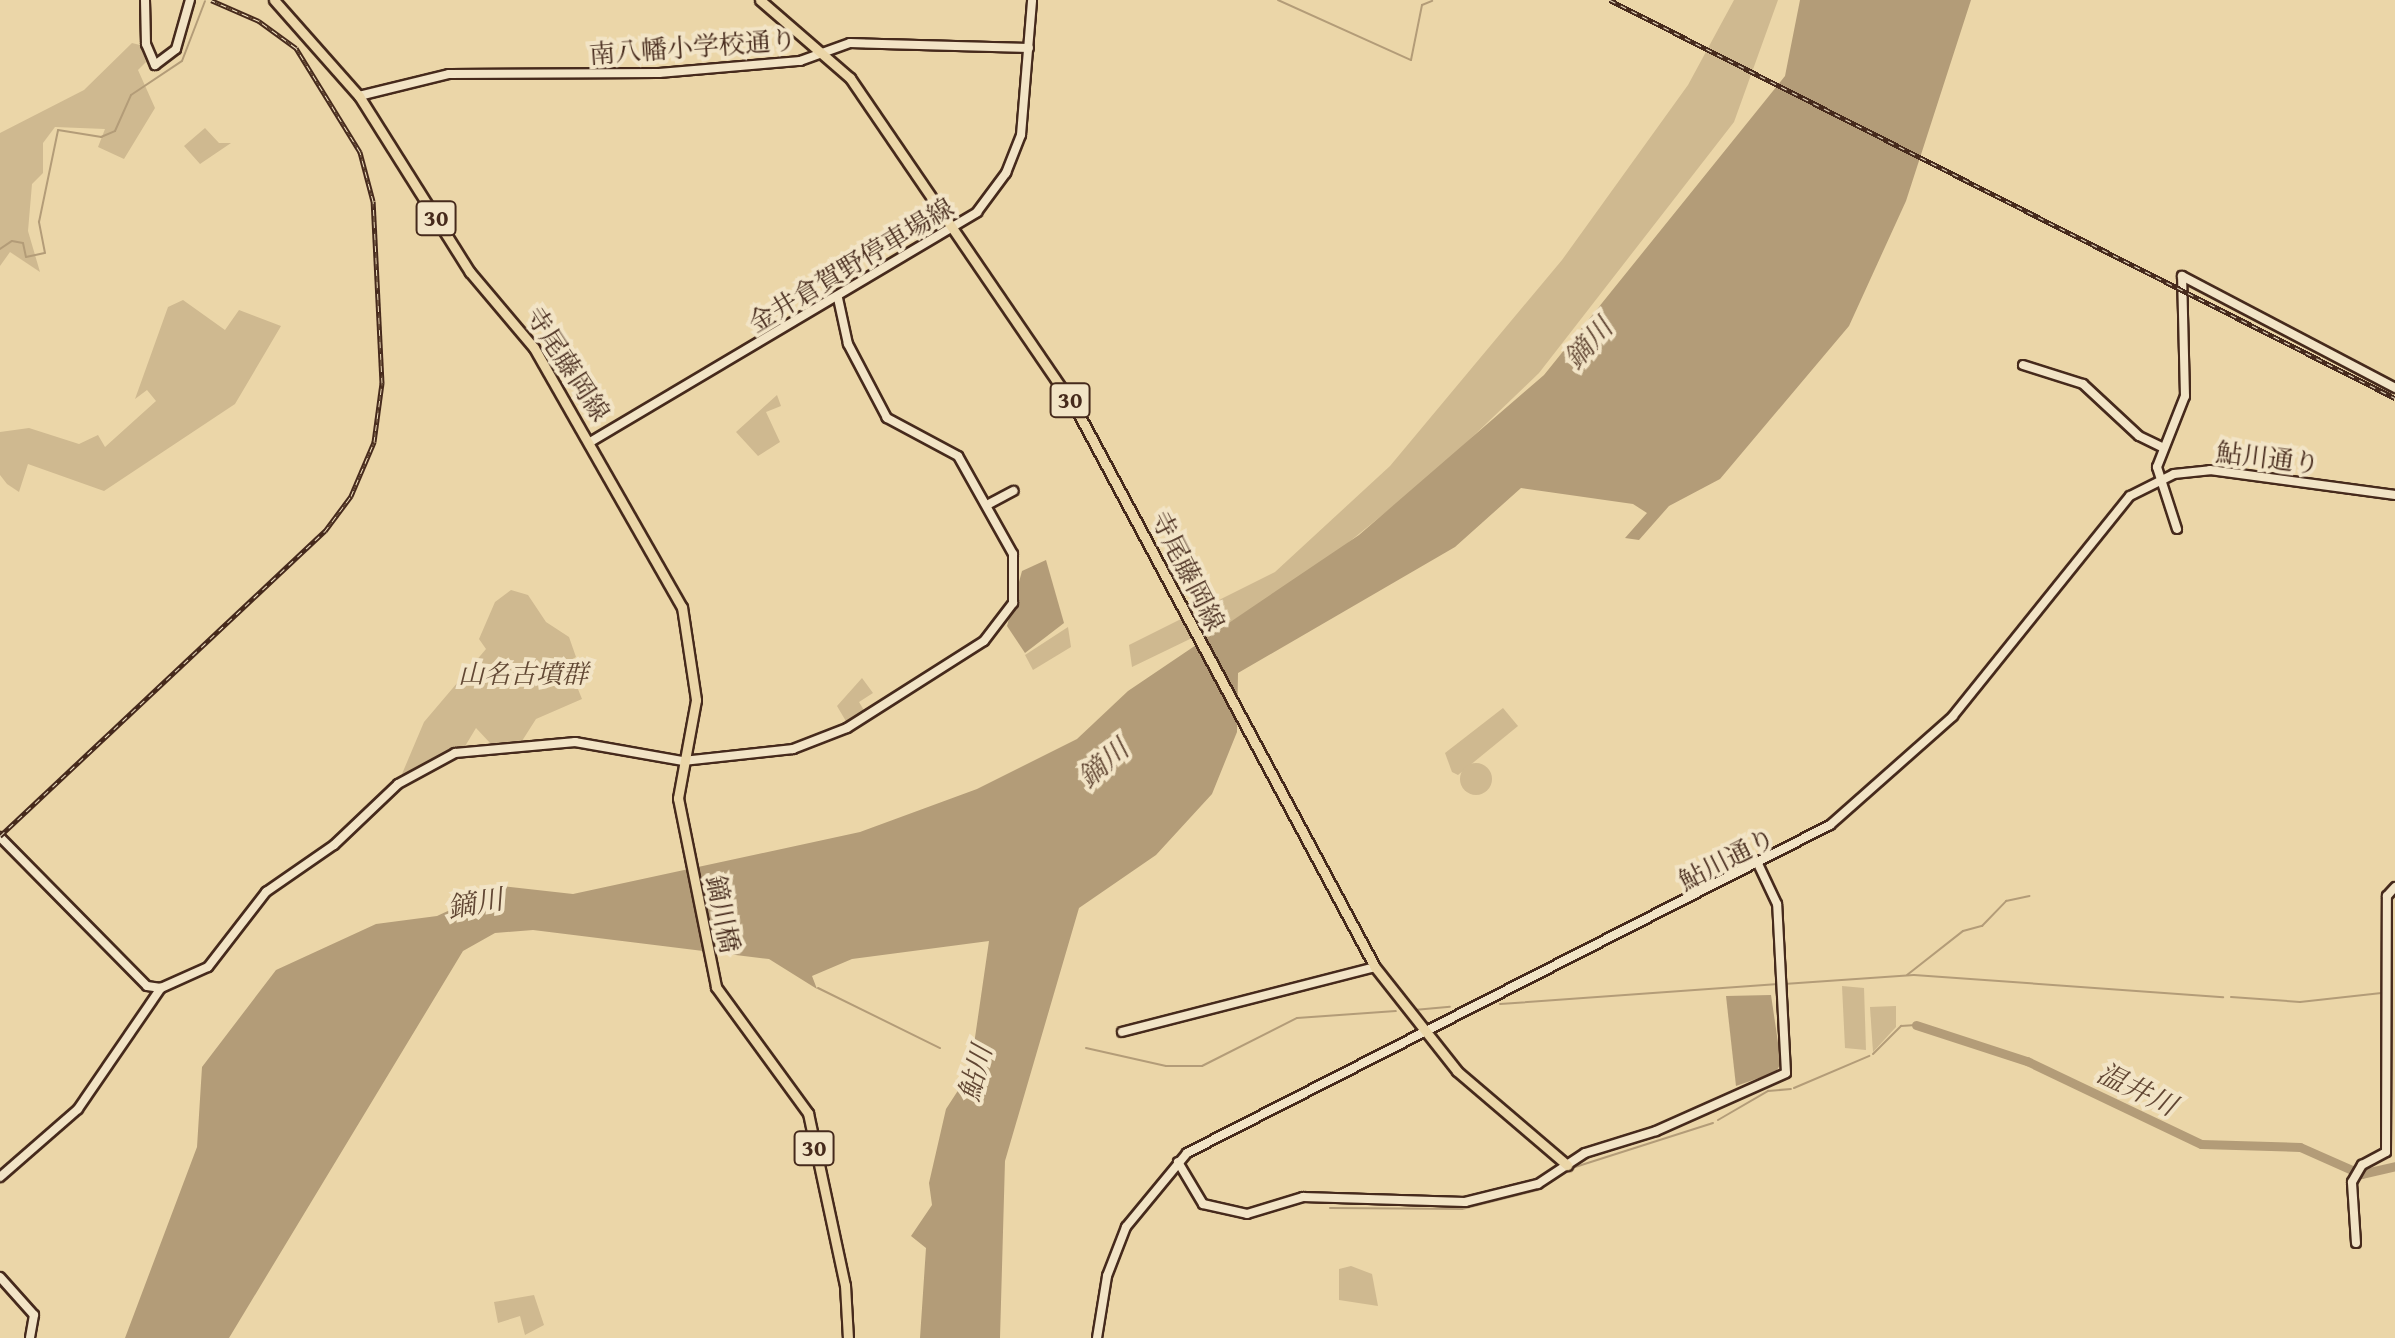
<!DOCTYPE html>
<html>
<head>
<meta charset="utf-8">
<style>
	body { margin:0 }
	#map { position:relative; width:2395px; height:1338px; overflow:hidden; background:#ebd6a8; font-family:"Gentium Book Plus","Noto Serif JP",serif }
	div>[style] { position:absolute }
	.green>* { inset:0; background:#cfb990 }
	.round { border-radius:50% }
	.water>* { inset:0; background:#b39c78 }
	.stream>* { height:2px; margin:-1px; padding:0 1px; transform-origin:1px; border-radius:1px; background:#b39c78 }
	.river>* { height:9px; margin:-4.5px; padding:0 4.5px; transform-origin:4.5px; border-radius:4.5px; background:#b39c78 }
	.roads { filter:drop-shadow(2px 0 #462a1c) drop-shadow(-2px 0 #462a1c) drop-shadow(0 2px #462a1c) drop-shadow(0 -2px #462a1c) }
	.secondary>* { height:8px; margin:-4px; padding:0 4px; transform-origin:4px; border-radius:4px; background:#f2e4c6 }
	.primary>* { height:9px; margin:-4.5px; padding:0 4.5px; transform-origin:4.5px; border-radius:4.5px; background:#ebd6a8 }
	.rail>* { height:5px; margin-top:-2.5px; transform-origin:0; background:repeating-linear-gradient(90deg,#f2e4c6 0 6px,#462a1c 0 12px); box-sizing:border-box; border-block:2px solid #462a1c }
	span { translate:-50% -50%; white-space:nowrap; text-align:center; line-height:1.15; -webkit-text-stroke:8px #f2e4c6; paint-order:stroke }
	.shield-label span { padding:2px 6px; background:#f2e4c6; border:2px solid; border-radius:6px; -webkit-text-stroke-width:0 }
	.shield-label { font-size:24px; color:#462a1c; font-weight:700 }
	.street-label { font-size:26px; color:#462a1c }
	.park-label { font-size:26px; color:#614733; font-style:italic }
	.water-label { font-size:28px; color:#614633; font-style:italic }
</style>
</head>
<body>
<div id="map">
	<div class="green">
		<div style="clip-path:polygon(1734px 0,1778px 0,1734px 122px,1539px 373px,1439px 469px,1328px 559px,1195px 645px,1192px 638px,1132px 667px,1129px 645px,1275px 572px,1390px 466px,1562px 260px,1688px 85px)"></div>
		<div style="clip-path:polygon(132px 43px,140px 45px,146px 62px,138px 70px,155px 108px,124px 159px,98px 147px,105px 129px,55px 127px,43px 143px,43px 173px,32px 184px,28px 231px,40px 272px,10px 252px,0 266px,0 133px,84px 90px)"></div>
		<div style="clip-path:polygon(205px 128px,219px 143px,231px 143px,200px 164px,184px 146px)"></div>
		<div style="clip-path:polygon(183px 300px,225px 330px,239px 310px,281px 326px,235px 404px,104px 491px,28px 464px,19px 492px,7px 484px,0 475px,0 432px,29px 428px,79px 444px,98px 435px,105px 447px,156px 401px,147px 390px,135px 399px,168px 307px)"></div>
		<div style="clip-path:polygon(777px 395px,781px 406px,766px 412px,780px 442px,758px 456px,736px 432px)"></div>
		<div style="clip-path:polygon(511px 590px,528px 595px,546px 622px,569px 637px,576px 657px,567px 662px,582px 699px,536px 719px,522px 741px,491px 744px,476px 728px,464px 748px,399px 781px,424px 722px,486px 649px,479px 639px,495px 602px)"></div>
		<div style="clip-path:polygon(1068px 627px,1071px 647px,1033px 670px,1025px 655px)"></div>
		<div style="clip-path:polygon(862px 678px,873px 693px,859px 702px,865px 712px,847px 723px,837px 706px)"></div>
		<div style="clip-path:polygon(1503px 708px,1518px 726px,1458px 775px,1452px 772px,1445px 753px)"></div>
		<div class="round" style="left:1460px;top:763px;width:32px;height:32px"></div>
		<div style="clip-path:polygon(1842px 986px,1864px 988px,1866px 1050px,1845px 1048px)"></div>
		<div style="clip-path:polygon(1896px 1006px,1896px 1027px,1873px 1052px,1870px 1007px)"></div>
		<div style="clip-path:polygon(1351px 1266px,1372px 1274px,1378px 1306px,1339px 1300px,1339px 1269px)"></div>
		<div style="clip-path:polygon(534px 1295px,544px 1325px,525px 1335px,520px 1316px,498px 1323px,494px 1302px)"></div>
	</div>
	<div class="water">
		<div style="clip-path:polygon(1800px 0,1971px 0,1906px 201px,1849px 326px,1720px 479px,1669px 506px,1639px 540px,1625px 538px,1647px 513px,1633px 504px,1521px 488px,1455px 547px,1238px 673px,1237px 732px,1212px 794px,1156px 855px,1079px 908px,1005px 1161px,1000px 1338px,920px 1338px,926px 1248px,911px 1236px,932px 1205px,929px 1183px,946px 1109px,970px 1072px,989px 941px,852px 959px,812px 976px,817px 989px,769px 959px,533px 930px,495px 933px,463px 951px,229px 1338px,125px 1338px,197px 1147px,202px 1067px,276px 970px,376px 924px,437px 916px,502px 886px,573px 894px,860px 832px,977px 789px,1077px 739px,1128px 691px,1359px 535px,1544px 375px,1785px 76px)"></div>
		<div style="clip-path:polygon(1046px 560px,1064px 623px,1025px 653px,1007px 626px,1022px 571px)"></div>
		<div style="clip-path:polygon(1771px 995px,1781px 1063px,1776px 1072px,1736px 1086px,1726px 996px)"></div>
	</div>
	<div class="stream">
		<div style="left:1278px;top:0;width:146px;rotate:24.3deg"></div>
		<div style="left:1411px;top:60px;width:56px;rotate:-78.7deg"></div>
		<div style="left:1422px;top:5px;width:11px;rotate:-22deg"></div>
		<div style="left:0;top:249px;width:14px;rotate:-34deg"></div>
		<div style="left:12px;top:241px;width:11px;rotate:10deg"></div>
		<div style="left:23px;top:243px;width:14px;rotate:78deg"></div>
		<div style="left:26px;top:257px;width:19px;rotate:-12deg"></div>
		<div style="left:45px;top:253px;width:32px;rotate:-101deg"></div>
		<div style="left:39px;top:222px;width:94px;rotate:-78.3deg"></div>
		<div style="left:58px;top:130px;width:44px;rotate:9.2deg"></div>
		<div style="left:101px;top:137px;width:15px;rotate:-23deg"></div>
		<div style="left:115px;top:131px;width:39px;rotate:-66deg"></div>
		<div style="left:131px;top:95px;width:61px;rotate:-33.7deg"></div>
		<div style="left:182px;top:61px;width:64px;rotate:-69deg"></div>
		<div style="left:1907px;top:975px;width:71px;rotate:-38.2deg"></div>
		<div style="left:1963px;top:931px;width:20px;rotate:-15deg"></div>
		<div style="left:1982px;top:926px;width:35px;rotate:-46deg"></div>
		<div style="left:2006px;top:901px;width:24px;rotate:-12deg"></div>
		<div style="left:1784px;top:984px;width:130px;rotate:-4deg"></div>
		<div style="left:1914px;top:975px;width:310px;rotate:4.1deg"></div>
		<div style="left:818px;top:988px;width:136px;rotate:26.2deg"></div>
		<div style="left:2231px;top:997px;width:69px;rotate:4.1deg"></div>
		<div style="left:2300px;top:1002px;width:82px;rotate:-6.3deg"></div>
		<div style="left:1500px;top:1004px;width:279px;rotate:-4.1deg"></div>
		<div style="left:1414px;top:1010px;width:36px;rotate:-5deg"></div>
		<div style="left:1086px;top:1048px;width:82px;rotate:12.7deg"></div>
		<div style="left:1166px;top:1066px;width:36px"></div>
		<div style="left:1202px;top:1066px;width:106px;rotate:-26.8deg"></div>
		<div style="left:1297px;top:1018px;width:99px;rotate:-4deg"></div>
		<div style="left:1873px;top:1054px;width:40px;rotate:-45deg"></div>
		<div style="left:1901px;top:1026px;width:15px;rotate:-4deg"></div>
		<div style="left:1794px;top:1088px;width:82px;rotate:-23.1deg"></div>
		<div style="left:1718px;top:1120px;width:58px;rotate:-30.1deg"></div>
		<div style="left:1768px;top:1091px;width:23px;rotate:-5deg"></div>
		<div style="left:1330px;top:1208px;width:132px;rotate:0.4deg"></div>
		<div style="left:1462px;top:1209px;width:78px;rotate:-14deg"></div>
		<div style="left:1538px;top:1190px;width:40px;rotate:-32.9deg"></div>
		<div style="left:1572px;top:1168px;width:148px;rotate:-17.7deg"></div>
	</div>
	<div class="river">
		<div style="left:1916px;top:1025px;width:117px;rotate:18deg"></div>
		<div style="left:2027px;top:1061px;width:193px;rotate:25.5deg"></div>
		<div style="left:2201px;top:1144px;width:99px;rotate:1.7deg"></div>
		<div style="left:2300px;top:1147px;width:67px;rotate:23.9deg"></div>
		<div style="left:2361px;top:1174px;width:35px;rotate:-13deg"></div>
	</div>
	<div class="roads">
		<div class="secondary">
			<div style="left:145px;top:0;width:44px;rotate:88.7deg"></div>
			<div style="left:146px;top:44px;width:23px;rotate:67deg"></div>
			<div style="left:155px;top:65px;width:26px;rotate:-37deg"></div>
			<div style="left:176px;top:49px;width:51px;rotate:-74.1deg"></div>
			<div style="left:359px;top:96px;width:93px;rotate:-13.7deg"></div>
			<div style="left:449px;top:74px;width:210px;rotate:-0.3deg"></div>
			<div style="left:659px;top:73px;width:142px;rotate:-4.9deg"></div>
			<div style="left:800px;top:61px;width:53px;rotate:-19.8deg"></div>
			<div style="left:850px;top:43px;width:179px;rotate:1.6deg"></div>
			<div style="left:2182px;top:276px;width:241px;rotate:27.7deg"></div>
			<div style="left:2023px;top:365px;width:63px;rotate:17.6deg"></div>
			<div style="left:2083px;top:384px;width:76px;rotate:42.9deg"></div>
			<div style="left:2139px;top:436px;width:25px;rotate:26deg"></div>
			<div style="left:592px;top:441px;width:448px;rotate:-30.7deg"></div>
			<div style="left:977px;top:212px;width:49px;rotate:-53.4deg"></div>
			<div style="left:1006px;top:173px;width:41px;rotate:-68.5deg"></div>
			<div style="left:1021px;top:135px;width:135px;rotate:-85.3deg"></div>
			<div style="left:987px;top:505px;width:30px;rotate:-28deg"></div>
			<div style="left:2177px;top:529px;width:65px;rotate:-107.9deg"></div>
			<div style="left:2157px;top:467px;width:76px;rotate:-68.5deg"></div>
			<div style="left:2185px;top:396px;width:120px;rotate:-91.4deg"></div>
			<div style="left:0;top:837px;width:209px;rotate:45.4deg"></div>
			<div style="left:147px;top:986px;width:14px;rotate:8deg"></div>
			<div style="left:161px;top:988px;width:51px;rotate:-24.1deg"></div>
			<div style="left:208px;top:967px;width:95px;rotate:-52.3deg"></div>
			<div style="left:266px;top:892px;width:83px;rotate:-34.7deg"></div>
			<div style="left:334px;top:845px;width:88px;rotate:-43.6deg"></div>
			<div style="left:398px;top:784px;width:65px;rotate:-28.5deg"></div>
			<div style="left:455px;top:753px;width:121px;rotate:-5.2deg"></div>
			<div style="left:575px;top:742px;width:110px;rotate:10deg"></div>
			<div style="left:683px;top:761px;width:111px;rotate:-6.2deg"></div>
			<div style="left:793px;top:749px;width:58px;rotate:-21.3deg"></div>
			<div style="left:847px;top:728px;width:162px;rotate:-32.4deg"></div>
			<div style="left:984px;top:641px;width:48px;rotate:-52.7deg"></div>
			<div style="left:1013px;top:603px;width:49px;rotate:-90deg"></div>
			<div style="left:1013px;top:554px;width:112px;rotate:-119.3deg"></div>
			<div style="left:958px;top:456px;width:81px;rotate:-151.8deg"></div>
			<div style="left:887px;top:418px;width:84px;rotate:-117.8deg"></div>
			<div style="left:848px;top:344px;width:47px;rotate:-102.3deg"></div>
			<div style="left:1122px;top:1032px;width:261px;rotate:-14.4deg"></div>
			<div style="left:1178px;top:1162px;width:49px;rotate:59.2deg"></div>
			<div style="left:1203px;top:1204px;width:45px;rotate:12.8deg"></div>
			<div style="left:1247px;top:1214px;width:59px;rotate:-16.9deg"></div>
			<div style="left:1303px;top:1197px;width:162px;rotate:1.8deg"></div>
			<div style="left:1465px;top:1202px;width:75px;rotate:-13.9deg"></div>
			<div style="left:1538px;top:1184px;width:56px;rotate:-33.4deg"></div>
			<div style="left:1585px;top:1153px;width:74px;rotate:-17.2deg"></div>
			<div style="left:1656px;top:1131px;width:142px;rotate:-24deg"></div>
			<div style="left:1786px;top:1073px;width:169px;rotate:-93deg"></div>
			<div style="left:1777px;top:904px;width:42px;rotate:-115.3deg"></div>
			<div style="left:0;top:1177px;width:103px;rotate:-41.1deg"></div>
			<div style="left:78px;top:1109px;width:147px;rotate:-55.6deg"></div>
			<div style="left:2356px;top:1243px;width:61px;rotate:-93.8deg"></div>
			<div style="left:2352px;top:1182px;width:20px;rotate:-60deg"></div>
			<div style="left:2362px;top:1165px;width:27px;rotate:-28deg"></div>
			<div style="left:2386px;top:1152px;width:256px;rotate:-89.8deg"></div>
			<div style="left:2387px;top:896px;width:12px;rotate:-48deg"></div>
			<div style="left:0;top:1277px;width:51px;rotate:48.2deg"></div>
			<div style="left:34px;top:1315px;width:23px;rotate:100deg"></div>
			<div style="left:1097px;top:1338px;width:63px;rotate:-80.8deg"></div>
			<div style="left:1107px;top:1276px;width:53px;rotate:-68.8deg"></div>
			<div style="left:1126px;top:1227px;width:96px;rotate:-50.5deg"></div>
			<div style="left:1187px;top:1153px;width:722px;rotate:-27.03deg"></div>
			<div style="left:1830px;top:825px;width:164px;rotate:-41.5deg"></div>
			<div style="left:1953px;top:716px;width:282px;rotate:-51.2deg"></div>
			<div style="left:2130px;top:496px;width:49px;rotate:-26.6deg"></div>
			<div style="left:2174px;top:474px;width:36px;rotate:-6deg"></div>
			<div style="left:2210px;top:470px;width:187px;rotate:7.7deg"></div>
		</div>
		<div class="primary">
			<div style="left:274px;top:0;width:128px;rotate:48.5deg"></div>
			<div style="left:359px;top:96px;width:208px;rotate:57.8deg"></div>
			<div style="left:470px;top:272px;width:99px;rotate:49.9deg"></div>
			<div style="left:534px;top:348px;width:298px;rotate:60.3deg"></div>
			<div style="left:682px;top:607px;width:94px;rotate:81.4deg"></div>
			<div style="left:696px;top:700px;width:100px;rotate:100.4deg"></div>
			<div style="left:678px;top:798px;width:193px;rotate:78.6deg"></div>
			<div style="left:716px;top:987px;width:156px;rotate:53.9deg"></div>
			<div style="left:808px;top:1113px;width:176px;rotate:77.9deg"></div>
			<div style="left:845px;top:1285px;width:53px;rotate:86.8deg"></div>
			<div style="left:760px;top:0;width:119px;rotate:40.9deg"></div>
			<div style="left:850px;top:78px;width:401px;rotate:55.7deg"></div>
			<div style="left:1076px;top:409px;width:633px;rotate:61.82deg"></div>
			<div style="left:1375px;top:967px;width:132px;rotate:51.7deg"></div>
			<div style="left:1457px;top:1071px;width:145px;rotate:40.5deg"></div>
		</div>
	</div>
	<div class="rail">
		<div style="left:1610px;top:0;width:880px;rotate:26.89deg"></div>
		<div style="left:0;top:836px;width:446px;rotate:-43.2deg"></div>
		<div style="left:325px;top:531px;width:44px;rotate:-53.4deg"></div>
		<div style="left:351px;top:496px;width:59px;rotate:-66.9deg"></div>
		<div style="left:374px;top:442px;width:60px;rotate:-82.3deg"></div>
		<div style="left:382px;top:383px;width:182px;rotate:-92.8deg"></div>
		<div style="left:373px;top:201px;width:51px;rotate:-104.9deg"></div>
		<div style="left:360px;top:152px;width:122px;rotate:-121.6deg"></div>
		<div style="left:296px;top:48px;width:46px;rotate:-143.9deg"></div>
		<div style="left:259px;top:21px;width:52px;rotate:-156.4deg"></div>
	</div>
	<div class="shield-label">
		<span style="left:436px;top:218px">30</span>
		<span style="left:1070px;top:400px">30</span>
		<span style="left:814px;top:1148px">30</span>
	</div>
	<div class="street-label">
		<span style="left:693px;top:47px;rotate:-4deg">南八幡小学校通り</span>
		<span style="left:851px;top:265px;rotate:-31deg">金井倉賀野停車場線</span>
		<span style="left:568px;top:364px;rotate:57deg">寺尾藤岡線</span>
		<span style="left:2268px;top:458px;rotate:7deg">鮎川通り</span>
		<span style="left:1188px;top:571px;rotate:63deg">寺尾藤岡線</span>
		<span style="left:1727px;top:859px;rotate:-27deg">鮎川通り</span>
		<span style="left:723px;top:914px;rotate:79deg">鏑川橋</span>
	</div>
	<div class="park-label">
		<span style="left:523px;top:674px">山名古墳群</span>
	</div>
	<div class="water-label">
		<span style="left:1588px;top:343px;rotate:-48deg">鏑川</span>
		<span style="left:1103px;top:763px;rotate:-41deg">鏑川</span>
		<span style="left:475px;top:903px;rotate:-10deg">鏑川</span>
		<span style="left:975px;top:1073px;rotate:-75deg">鮎川</span>
		<span style="left:2137px;top:1089px;rotate:26deg">温井川</span>
	</div>
</div>
</body>
</html>
